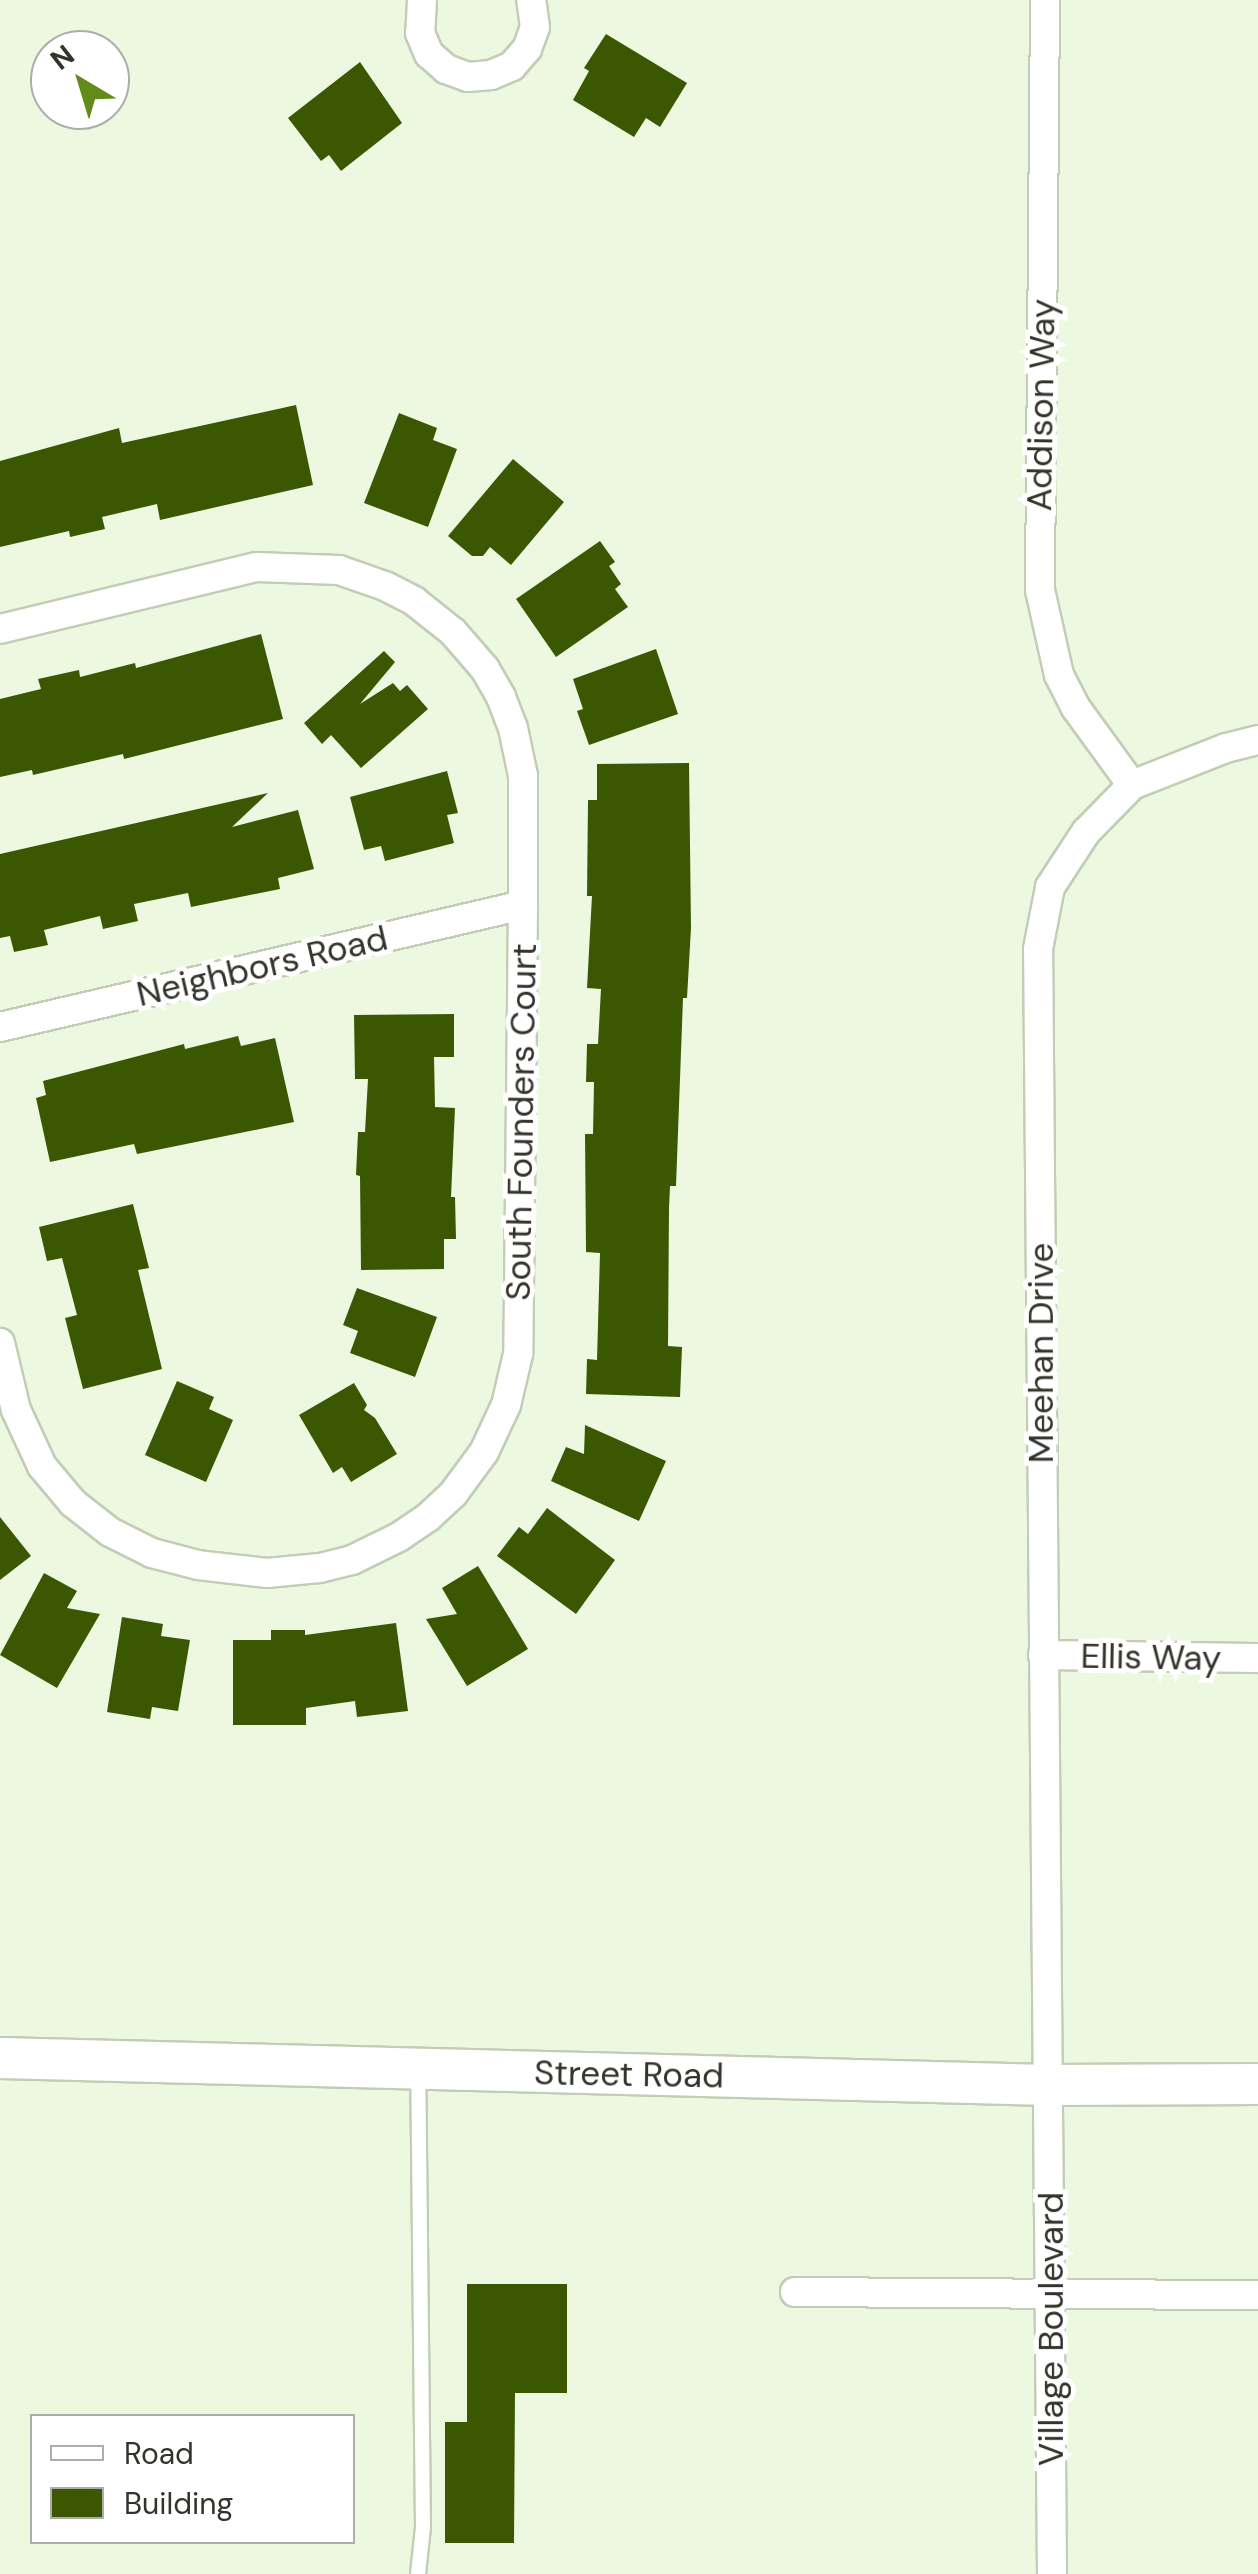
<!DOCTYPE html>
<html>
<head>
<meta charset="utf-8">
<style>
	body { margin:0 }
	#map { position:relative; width:1258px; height:2574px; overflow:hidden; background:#ecf8e0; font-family:"DM Sans",sans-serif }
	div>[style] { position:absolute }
	.building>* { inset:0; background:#3b5702 }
	.roads { filter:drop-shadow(2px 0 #c2cdb6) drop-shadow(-2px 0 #c2cdb6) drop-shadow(0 2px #c2cdb6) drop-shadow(0 -2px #c2cdb6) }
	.lane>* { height:14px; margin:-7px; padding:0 7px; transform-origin:7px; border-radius:7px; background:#fff }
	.street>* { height:28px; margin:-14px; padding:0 14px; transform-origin:14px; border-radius:14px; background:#fff }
	.secondary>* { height:40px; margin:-20px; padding:0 20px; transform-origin:20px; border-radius:20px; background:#fff }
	span { translate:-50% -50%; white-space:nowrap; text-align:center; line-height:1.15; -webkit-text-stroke:10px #fff; paint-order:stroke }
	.street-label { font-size:35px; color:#30342b }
	.legend { position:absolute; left:30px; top:2414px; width:325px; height:130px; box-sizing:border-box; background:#fff; border:2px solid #acaeaa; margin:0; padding:12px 18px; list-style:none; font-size:30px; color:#30342b }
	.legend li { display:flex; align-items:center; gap:20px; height:50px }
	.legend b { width:50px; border:2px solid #acaeaa }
	.north { position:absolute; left:30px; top:30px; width:100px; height:100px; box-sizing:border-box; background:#fff; border:2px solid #acaeaa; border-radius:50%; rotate:322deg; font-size:28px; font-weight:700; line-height:40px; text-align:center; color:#30342b }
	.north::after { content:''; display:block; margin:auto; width:35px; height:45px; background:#638b18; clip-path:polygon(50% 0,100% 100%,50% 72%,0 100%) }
</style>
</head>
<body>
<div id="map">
	<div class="building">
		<div style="clip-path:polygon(606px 34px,687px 83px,660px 127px,646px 118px,634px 137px,573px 100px,589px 71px,584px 68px)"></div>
		<div style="clip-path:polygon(360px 62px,402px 123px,341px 171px,329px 155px,321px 161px,288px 118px)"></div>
		<div style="clip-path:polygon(296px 405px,313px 485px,160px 520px,157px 504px,102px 517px,105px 529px,70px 537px,69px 531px,0 547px,0 461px,119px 428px,122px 443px)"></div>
		<div style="clip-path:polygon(399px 413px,437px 428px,433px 440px,457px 449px,428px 527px,364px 503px)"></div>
		<div style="clip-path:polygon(513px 459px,564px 502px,511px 565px,490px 547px,483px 556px,472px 556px,448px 536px)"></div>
		<div style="clip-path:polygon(600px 541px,615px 562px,609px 566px,621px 584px,615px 589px,628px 607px,556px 657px,516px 599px)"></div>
		<div style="clip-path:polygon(261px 634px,283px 719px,124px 759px,123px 754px,33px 775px,32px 770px,0 777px,0 699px,41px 689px,38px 679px,79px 670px,80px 677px,135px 663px,136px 668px)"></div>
		<div style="clip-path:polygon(656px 649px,678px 714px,589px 745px,577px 711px,583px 709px,573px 679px)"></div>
		<div style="clip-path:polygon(384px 651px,395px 662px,360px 704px,393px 683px,400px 691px,407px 685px,428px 709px,361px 768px,331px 735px,322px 744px,304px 723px)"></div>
		<div style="clip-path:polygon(689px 763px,691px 928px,687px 998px,683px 998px,676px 1186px,670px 1186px,669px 1208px,668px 1346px,682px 1347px,680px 1397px,586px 1394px,587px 1359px,597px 1360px,600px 1253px,586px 1252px,585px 1134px,593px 1134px,594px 1082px,586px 1082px,587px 1044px,598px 1044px,601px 989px,587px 988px,592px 896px,587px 896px,588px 800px,597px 800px,597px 764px)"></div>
		<div style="clip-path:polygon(447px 771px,458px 813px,447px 815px,454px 843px,385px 861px,381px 846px,364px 850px,350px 797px)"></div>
		<div style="clip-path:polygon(268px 793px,232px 827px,298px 810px,314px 869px,278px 878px,280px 889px,191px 907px,188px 893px,134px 904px,138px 921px,103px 929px,100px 916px,44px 930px,48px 945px,14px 952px,10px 936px,0 938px,0 854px)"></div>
		<div style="clip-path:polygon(454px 1014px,454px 1057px,434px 1057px,435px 1107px,455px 1108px,451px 1197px,455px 1197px,456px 1239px,444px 1239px,444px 1269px,361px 1270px,360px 1176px,356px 1175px,358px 1132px,365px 1132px,368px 1079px,355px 1079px,354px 1015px)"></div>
		<div style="clip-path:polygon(238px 1036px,241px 1046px,275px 1038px,294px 1122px,137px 1154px,134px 1144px,50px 1162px,36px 1098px,46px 1095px,43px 1081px,184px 1044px,185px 1049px)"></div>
		<div style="clip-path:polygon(133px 1204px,149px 1268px,138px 1270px,162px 1369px,83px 1389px,65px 1318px,77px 1315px,62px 1258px,47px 1261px,39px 1227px)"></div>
		<div style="clip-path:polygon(357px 1288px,437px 1317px,415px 1377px,350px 1353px,358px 1331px,343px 1325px)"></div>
		<div style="clip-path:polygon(177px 1381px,214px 1397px,209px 1409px,233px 1420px,206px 1482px,145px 1455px)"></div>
		<div style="clip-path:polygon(354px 1383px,367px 1405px,364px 1410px,375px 1418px,397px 1454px,351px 1482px,342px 1467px,333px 1473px,299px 1415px)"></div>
		<div style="clip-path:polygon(585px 1425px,666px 1461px,639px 1521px,551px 1481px,566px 1447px,584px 1454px)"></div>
		<div style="clip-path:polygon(547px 1508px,615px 1560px,576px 1614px,497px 1556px,519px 1527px,528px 1534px)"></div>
		<div style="clip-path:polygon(0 1517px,31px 1556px,0 1580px)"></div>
		<div style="clip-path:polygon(478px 1566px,528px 1649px,467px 1686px,426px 1619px,457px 1614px,442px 1588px)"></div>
		<div style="clip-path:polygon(44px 1573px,77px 1591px,67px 1608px,100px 1614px,57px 1688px,0 1655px)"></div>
		<div style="clip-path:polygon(122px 1617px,163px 1624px,161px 1636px,190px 1640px,178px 1711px,152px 1707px,150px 1719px,107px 1712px)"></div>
		<div style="clip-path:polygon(396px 1623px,408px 1711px,357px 1717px,355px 1701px,306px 1708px,306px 1725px,233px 1725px,233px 1640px,271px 1640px,271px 1630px,305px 1630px,305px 1635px)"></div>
		<div style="clip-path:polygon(467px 2284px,567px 2284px,567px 2393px,515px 2393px,514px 2543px,445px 2543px,445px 2422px,467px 2422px)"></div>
	</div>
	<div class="roads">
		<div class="lane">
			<div style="left:418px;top:2574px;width:47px;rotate:-83.9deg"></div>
			<div style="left:423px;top:2527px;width:457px;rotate:-90.6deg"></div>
		</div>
		<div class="street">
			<div style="left:422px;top:0;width:33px;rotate:93deg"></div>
			<div style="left:420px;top:33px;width:23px;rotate:67deg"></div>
			<div style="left:429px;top:54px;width:23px;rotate:41deg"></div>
			<div style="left:446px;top:69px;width:23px;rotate:20deg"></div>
			<div style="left:468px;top:77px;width:23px;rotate:-5deg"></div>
			<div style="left:491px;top:75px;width:23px;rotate:-23deg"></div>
			<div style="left:512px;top:66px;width:23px;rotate:-49deg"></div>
			<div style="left:527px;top:49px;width:23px;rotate:-70deg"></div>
			<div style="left:535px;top:27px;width:27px;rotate:-98deg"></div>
			<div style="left:1045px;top:0;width:590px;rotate:90.49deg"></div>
			<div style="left:1040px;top:590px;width:87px;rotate:77.4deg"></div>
			<div style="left:1059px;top:675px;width:37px;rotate:63deg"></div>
			<div style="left:1076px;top:708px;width:95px;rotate:54deg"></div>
			<div style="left:0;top:629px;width:264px;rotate:-13.6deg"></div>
			<div style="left:257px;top:567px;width:82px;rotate:2.1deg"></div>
			<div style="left:339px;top:570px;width:49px;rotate:19.2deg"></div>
			<div style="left:385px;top:586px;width:33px;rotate:27deg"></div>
			<div style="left:414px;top:601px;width:50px;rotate:38.5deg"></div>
			<div style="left:453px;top:632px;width:49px;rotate:49.1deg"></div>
			<div style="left:485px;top:669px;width:32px;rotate:60deg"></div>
			<div style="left:501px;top:697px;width:33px;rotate:69deg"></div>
			<div style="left:513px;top:728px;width:49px;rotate:78.2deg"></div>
			<div style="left:523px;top:776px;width:129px;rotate:90deg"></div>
			<div style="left:523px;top:905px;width:449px;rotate:90.6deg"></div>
			<div style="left:518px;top:1354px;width:52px;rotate:103.2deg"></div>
			<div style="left:506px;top:1405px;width:52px;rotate:115.1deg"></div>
			<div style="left:484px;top:1452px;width:52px;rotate:126.4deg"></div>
			<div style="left:453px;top:1494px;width:35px;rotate:137deg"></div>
			<div style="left:427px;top:1518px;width:34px;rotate:146deg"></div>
			<div style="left:399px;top:1537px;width:52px;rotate:153.9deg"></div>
			<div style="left:352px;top:1560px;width:34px;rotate:166deg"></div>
			<div style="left:319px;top:1568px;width:52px;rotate:174.5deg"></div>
			<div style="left:267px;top:1573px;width:69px;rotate:-173.4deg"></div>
			<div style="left:198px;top:1565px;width:48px;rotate:-165.4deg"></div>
			<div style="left:152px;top:1553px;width:47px;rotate:-153.4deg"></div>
			<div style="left:110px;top:1532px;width:47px;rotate:-141.9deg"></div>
			<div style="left:73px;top:1503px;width:48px;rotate:-130deg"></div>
			<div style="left:42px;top:1466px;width:62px;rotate:-114.9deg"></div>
			<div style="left:16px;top:1410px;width:69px;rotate:-103.4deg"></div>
			<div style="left:0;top:1027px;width:537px;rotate:-13.13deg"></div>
			<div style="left:1043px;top:1655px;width:215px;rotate:0.8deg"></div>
			<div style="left:795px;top:2292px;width:463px;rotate:0.4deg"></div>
			<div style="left:1052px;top:2574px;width:1625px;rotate:-90.49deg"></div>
			<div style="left:1038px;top:949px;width:63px;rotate:-79deg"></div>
			<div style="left:1050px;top:887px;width:66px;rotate:-56.8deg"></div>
			<div style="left:1086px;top:832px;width:66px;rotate:-45.6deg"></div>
			<div style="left:1132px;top:785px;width:101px;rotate:-21.5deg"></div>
			<div style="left:1226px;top:748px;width:33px;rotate:-14deg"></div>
		</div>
		<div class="secondary">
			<div style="left:0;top:2058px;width:1050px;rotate:1.47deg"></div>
			<div style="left:1050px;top:2085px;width:208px;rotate:-0.3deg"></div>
		</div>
	</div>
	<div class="street-label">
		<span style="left:1041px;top:405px;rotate:-89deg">Addison Way</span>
		<span style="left:262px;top:966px;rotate:-13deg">Neighbors Road</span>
		<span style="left:521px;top:1122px;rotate:-89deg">South Founders Court</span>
		<span style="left:1041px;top:1353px;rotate:-90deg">Meehan Drive</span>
		<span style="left:1151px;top:1657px;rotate:1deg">Ellis Way</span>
		<span style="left:629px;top:2074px;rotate:1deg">Street Road</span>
		<span style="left:1051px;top:2329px;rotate:-90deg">Village Boulevard</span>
	</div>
	<ul class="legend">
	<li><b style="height:12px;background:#fff"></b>Road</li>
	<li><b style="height:28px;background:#3b5702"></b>Building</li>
	</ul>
	<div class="north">N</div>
</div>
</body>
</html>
